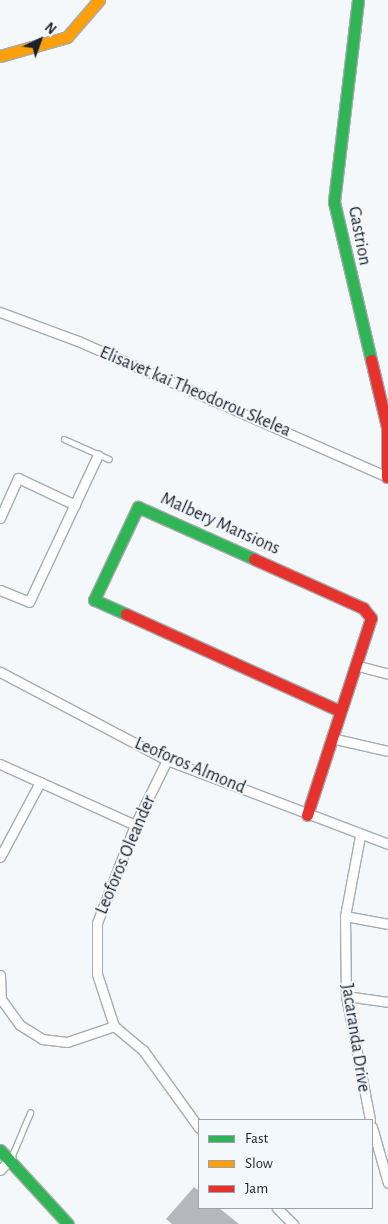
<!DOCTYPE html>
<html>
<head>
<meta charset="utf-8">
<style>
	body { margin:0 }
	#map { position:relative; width:388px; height:1224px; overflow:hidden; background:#f5f8fa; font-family:"Alegreya Sans",sans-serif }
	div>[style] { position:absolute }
	.building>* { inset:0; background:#b4b8bd }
	.roads { filter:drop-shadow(1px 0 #a6acb0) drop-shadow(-1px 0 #a6acb0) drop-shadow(0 1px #a6acb0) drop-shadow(0 -1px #a6acb0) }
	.lane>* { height:4.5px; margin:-2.25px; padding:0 2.25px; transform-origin:2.25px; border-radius:2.25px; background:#fefefe }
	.street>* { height:9px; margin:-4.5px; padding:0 4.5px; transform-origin:4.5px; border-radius:4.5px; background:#fefefe }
	.fast>* { height:11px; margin:-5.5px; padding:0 5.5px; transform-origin:5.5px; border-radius:5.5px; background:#30b455 }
	.slow>* { height:11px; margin:-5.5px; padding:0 5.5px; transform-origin:5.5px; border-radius:5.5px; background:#ff9f0a }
	.jam>* { height:11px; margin:-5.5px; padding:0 5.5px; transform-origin:5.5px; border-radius:5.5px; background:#e5322d }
	span { translate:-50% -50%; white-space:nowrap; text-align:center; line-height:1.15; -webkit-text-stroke:4px #f3f8fc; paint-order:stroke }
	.street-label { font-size:18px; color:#192229 }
	.legend { position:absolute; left:198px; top:1119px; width:175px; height:90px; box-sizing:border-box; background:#f3f8fc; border:1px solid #9ca2a8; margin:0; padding:6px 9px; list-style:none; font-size:15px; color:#192229 }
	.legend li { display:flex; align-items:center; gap:10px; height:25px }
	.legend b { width:25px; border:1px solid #9ca2a8 }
	.north { position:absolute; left:15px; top:15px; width:50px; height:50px; -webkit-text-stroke:4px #f3f8fc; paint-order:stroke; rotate:42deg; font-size:14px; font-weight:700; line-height:20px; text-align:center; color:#192229 }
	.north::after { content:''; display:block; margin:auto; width:18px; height:22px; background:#192229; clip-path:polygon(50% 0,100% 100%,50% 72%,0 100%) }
</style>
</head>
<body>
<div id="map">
	<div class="building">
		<div style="clip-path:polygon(194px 1187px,199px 1191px,199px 1208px,219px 1208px,239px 1224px,172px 1224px,166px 1219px)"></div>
	</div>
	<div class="roads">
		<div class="lane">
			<div style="left:64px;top:439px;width:49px;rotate:24deg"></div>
			<div style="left:11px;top:1158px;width:49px;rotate:-67.1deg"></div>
		</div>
		<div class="street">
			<div style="left:0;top:312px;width:83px;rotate:20.4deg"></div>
			<div style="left:78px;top:341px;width:339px;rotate:23.7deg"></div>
			<div style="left:0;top:518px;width:44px;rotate:-65.8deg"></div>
			<div style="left:18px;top:478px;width:63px;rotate:25.3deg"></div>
			<div style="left:0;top:590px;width:31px;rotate:22deg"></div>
			<div style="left:29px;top:602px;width:162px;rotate:-64.9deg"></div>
			<div style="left:355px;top:665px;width:34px;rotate:15deg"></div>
			<div style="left:0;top:672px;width:189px;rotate:27.8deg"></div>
			<div style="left:167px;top:760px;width:236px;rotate:20.8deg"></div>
			<div style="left:331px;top:738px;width:58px;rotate:12.8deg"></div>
			<div style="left:167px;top:760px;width:72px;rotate:116.2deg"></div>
			<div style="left:135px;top:825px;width:105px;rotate:111.2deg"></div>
			<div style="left:97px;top:923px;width:51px;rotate:90deg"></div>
			<div style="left:97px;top:974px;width:55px;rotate:71.9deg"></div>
			<div style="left:114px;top:1026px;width:38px;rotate:40deg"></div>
			<div style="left:143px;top:1050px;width:96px;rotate:54.3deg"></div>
			<div style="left:0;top:764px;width:148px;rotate:24.3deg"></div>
			<div style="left:360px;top:836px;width:81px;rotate:100.6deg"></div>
			<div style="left:345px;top:916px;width:80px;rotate:89.3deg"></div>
			<div style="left:346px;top:996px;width:126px;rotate:79deg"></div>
			<div style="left:0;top:857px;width:85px;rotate:-61.9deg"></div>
			<div style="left:345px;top:916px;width:44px;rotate:10.5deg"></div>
			<div style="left:0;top:975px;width:24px;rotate:88deg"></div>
			<div style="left:1px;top:999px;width:32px;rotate:54deg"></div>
			<div style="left:20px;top:1025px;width:26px;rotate:32deg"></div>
			<div style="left:42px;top:1039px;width:25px;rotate:7deg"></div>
			<div style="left:67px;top:1042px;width:50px;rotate:-18.8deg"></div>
			<div style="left:346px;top:996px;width:42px;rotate:8.1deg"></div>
			<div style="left:372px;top:1127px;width:58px;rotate:74.1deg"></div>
			<div style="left:0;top:1170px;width:16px;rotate:-47deg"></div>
			<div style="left:277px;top:1208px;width:23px;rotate:45deg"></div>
		</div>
		<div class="fast">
			<div style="left:358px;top:0;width:203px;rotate:96.8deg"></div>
			<div style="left:334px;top:202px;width:162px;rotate:76.8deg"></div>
			<div style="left:126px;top:614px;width:35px;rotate:-156deg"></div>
			<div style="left:94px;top:600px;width:103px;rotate:-64.7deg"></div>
			<div style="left:138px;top:507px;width:127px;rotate:24.1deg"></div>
			<div style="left:0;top:1150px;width:100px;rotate:47.4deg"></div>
		</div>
		<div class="slow">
			<div style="left:0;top:56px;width:70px;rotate:-15.8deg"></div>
			<div style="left:67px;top:37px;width:49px;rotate:-49.1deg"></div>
		</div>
		<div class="jam">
			<div style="left:371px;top:360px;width:69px;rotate:76.6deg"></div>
			<div style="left:387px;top:427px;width:50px;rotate:90deg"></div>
			<div style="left:254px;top:559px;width:120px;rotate:24.2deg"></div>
			<div style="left:363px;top:608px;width:13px;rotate:51deg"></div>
			<div style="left:371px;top:618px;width:207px;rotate:108deg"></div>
			<div style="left:126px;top:614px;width:235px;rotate:24.4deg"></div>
		</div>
	</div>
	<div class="street-label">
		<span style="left:359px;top:236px;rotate:79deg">Gastrion</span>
		<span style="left:195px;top:392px;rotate:23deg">Elisavet kai Theodorou Skelea</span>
		<span style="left:220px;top:524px;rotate:24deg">Malbery Mansions</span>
		<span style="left:190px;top:766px;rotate:23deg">Leoforos Almond</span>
		<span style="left:126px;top:855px;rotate:-67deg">Leoforos Oleander</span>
		<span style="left:355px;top:1038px;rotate:81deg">Jacaranda Drive</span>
	</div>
	<ul class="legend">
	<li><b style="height:6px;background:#30b455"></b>Fast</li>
	<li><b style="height:6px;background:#ff9f0a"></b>Slow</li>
	<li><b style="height:6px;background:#e5322d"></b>Jam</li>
	</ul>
	<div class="north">N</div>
</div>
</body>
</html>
